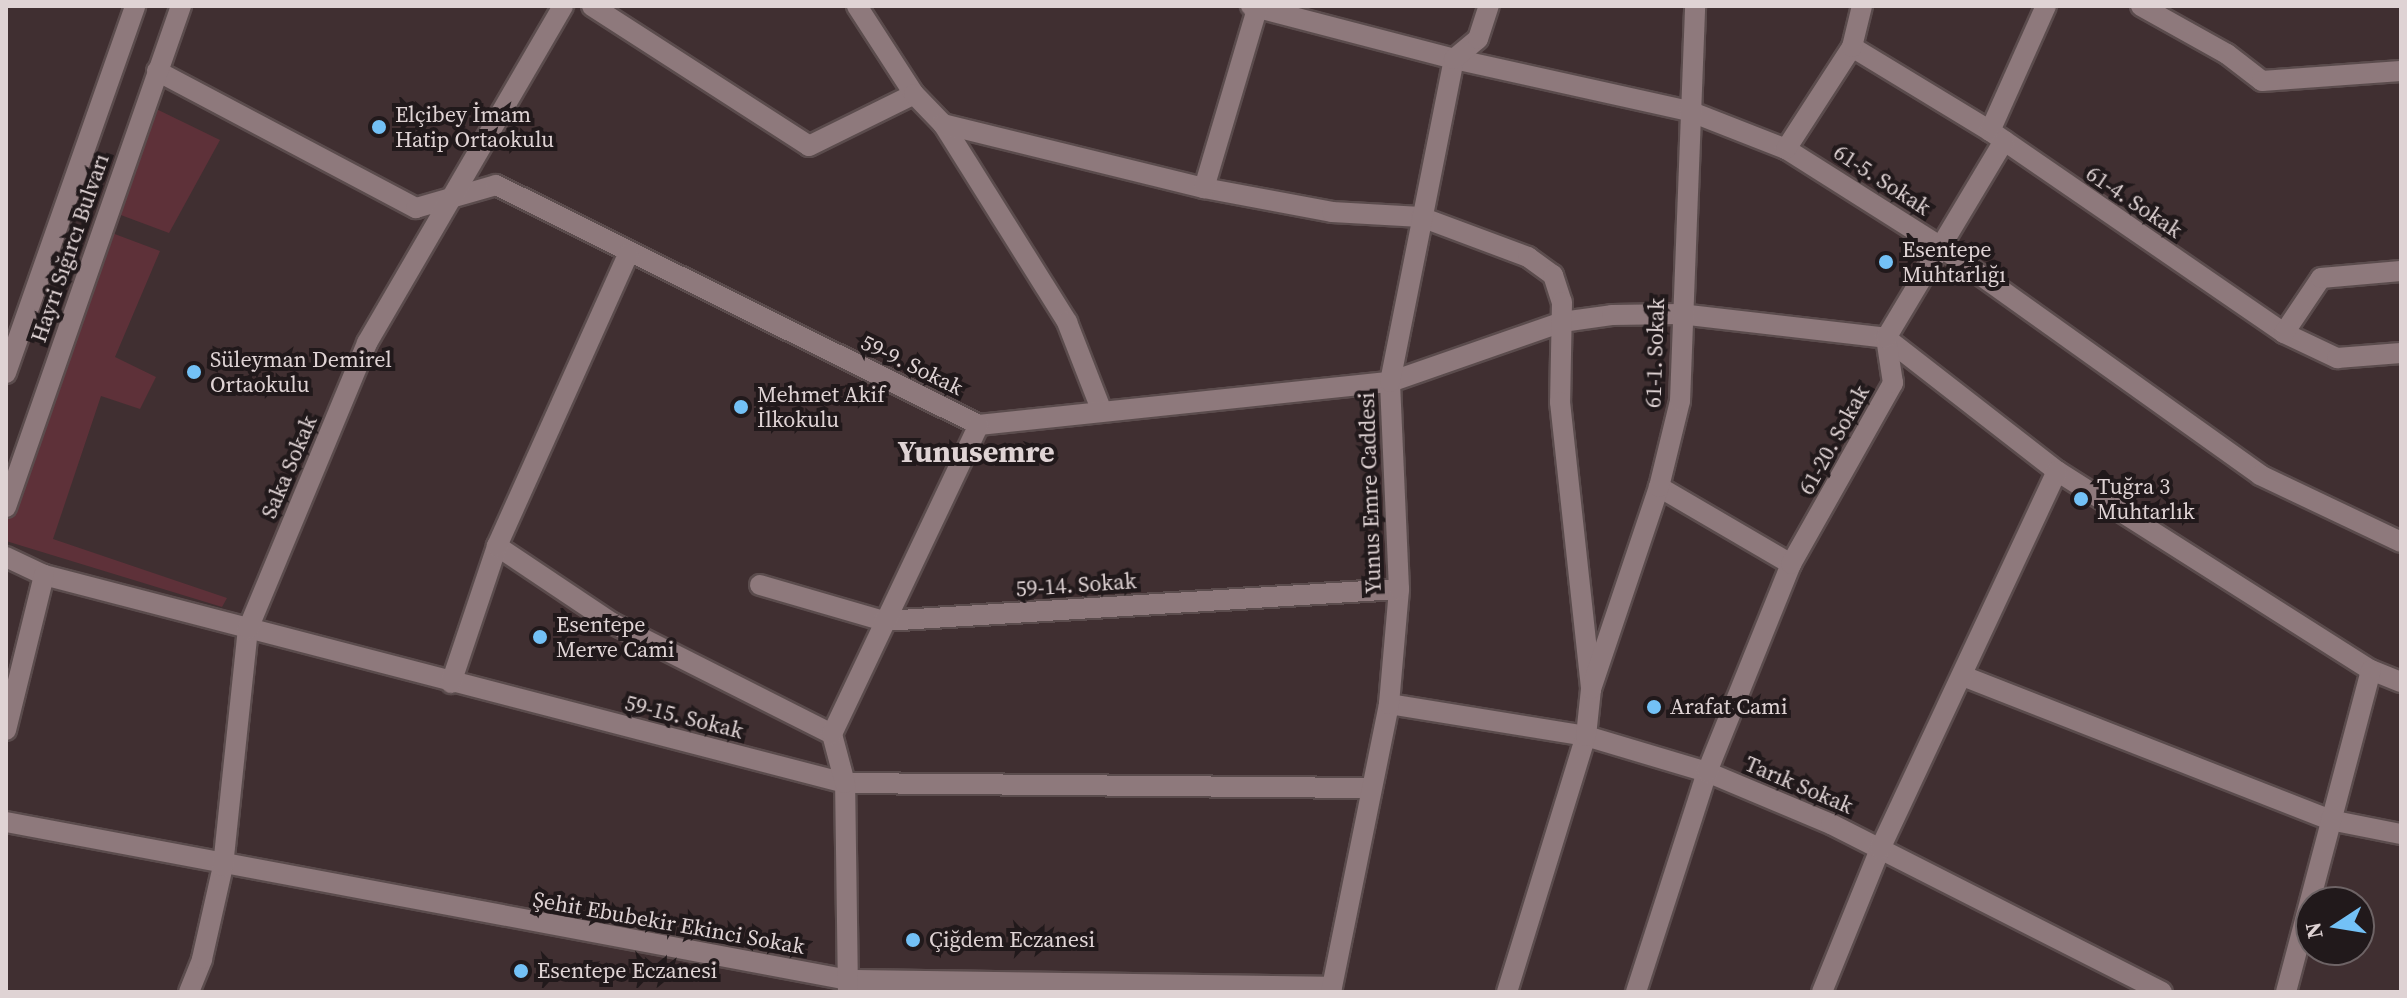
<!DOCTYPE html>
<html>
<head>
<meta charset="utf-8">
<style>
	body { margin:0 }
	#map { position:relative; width:2407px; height:998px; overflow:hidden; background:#402f31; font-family:"Source Serif 4",serif }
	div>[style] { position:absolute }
	.green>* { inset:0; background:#5e3139 }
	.roads { filter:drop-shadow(2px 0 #5b4c4d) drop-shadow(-2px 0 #5b4c4d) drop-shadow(0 2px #5b4c4d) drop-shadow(0 -2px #5b4c4d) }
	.minor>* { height:20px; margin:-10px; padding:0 10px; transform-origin:10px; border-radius:10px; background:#8e797c }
	.dots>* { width:22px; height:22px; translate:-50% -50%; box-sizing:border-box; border:4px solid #21191b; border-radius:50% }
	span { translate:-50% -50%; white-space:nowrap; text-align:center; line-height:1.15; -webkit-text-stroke:8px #21191b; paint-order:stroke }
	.poi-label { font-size:22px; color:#dfd3d4 }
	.left { translate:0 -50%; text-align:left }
	.street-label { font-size:22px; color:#dfd3d4 }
	.district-label { font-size:30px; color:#dfd3d4; font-weight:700 }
	.frame { position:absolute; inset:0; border:8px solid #dfd3d4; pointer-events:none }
	.north { position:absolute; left:2295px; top:886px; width:80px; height:80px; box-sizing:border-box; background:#21191b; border:2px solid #6d6365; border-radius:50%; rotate:258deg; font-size:22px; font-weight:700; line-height:32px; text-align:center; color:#dfd3d4 }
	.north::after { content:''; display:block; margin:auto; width:28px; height:36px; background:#73c1f6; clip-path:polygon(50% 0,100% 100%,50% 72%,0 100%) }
</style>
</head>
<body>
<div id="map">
	<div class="green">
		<div style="clip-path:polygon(146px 104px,220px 140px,169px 233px,110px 211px)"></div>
		<div style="clip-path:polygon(104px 230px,160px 251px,115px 357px,156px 377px,140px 409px,101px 396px,53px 539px,227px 598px,222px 607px,6px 541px,6px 525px)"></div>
	</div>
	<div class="roads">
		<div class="minor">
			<div style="left:592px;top:6px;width:258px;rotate:32.8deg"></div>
			<div style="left:809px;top:146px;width:117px;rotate:-26.3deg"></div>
			<div style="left:857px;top:6px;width:105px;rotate:57.1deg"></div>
			<div style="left:914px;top:94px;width:42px;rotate:46deg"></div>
			<div style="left:943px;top:124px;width:234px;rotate:57.9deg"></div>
			<div style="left:1067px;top:322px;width:93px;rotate:68.7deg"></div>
			<div style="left:1251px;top:6px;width:210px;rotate:14.6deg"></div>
			<div style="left:1454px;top:59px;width:241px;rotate:12.5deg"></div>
			<div style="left:1689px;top:111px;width:104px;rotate:21.4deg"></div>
			<div style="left:1786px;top:149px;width:180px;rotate:32.3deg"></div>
			<div style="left:1938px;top:245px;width:396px;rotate:35.5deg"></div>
			<div style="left:2260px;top:475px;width:156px;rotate:25.4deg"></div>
			<div style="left:2141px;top:6px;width:98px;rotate:29.2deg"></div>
			<div style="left:2227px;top:54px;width:44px;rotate:37.6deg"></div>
			<div style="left:2262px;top:81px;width:139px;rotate:-4.1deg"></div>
			<div style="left:1852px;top:47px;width:162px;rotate:31.3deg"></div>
			<div style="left:1990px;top:131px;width:357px;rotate:34.5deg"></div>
			<div style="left:2284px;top:333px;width:59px;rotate:25.3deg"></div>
			<div style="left:2337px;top:358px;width:64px;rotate:-4.5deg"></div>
			<div style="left:157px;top:71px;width:293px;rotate:27.9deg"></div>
			<div style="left:416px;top:208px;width:83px;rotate:-16deg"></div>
			<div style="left:496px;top:185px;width:539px;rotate:26.42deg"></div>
			<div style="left:979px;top:425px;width:413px;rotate:-6deg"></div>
			<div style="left:1390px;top:382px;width:182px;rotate:-19.2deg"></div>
			<div style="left:1562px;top:322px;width:50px;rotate:-8deg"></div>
			<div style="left:1612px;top:315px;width:68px;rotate:-0.8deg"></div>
			<div style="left:1680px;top:314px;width:207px;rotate:6.6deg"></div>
			<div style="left:1886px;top:338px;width:217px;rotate:37.9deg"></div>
			<div style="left:2057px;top:471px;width:372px;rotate:32.4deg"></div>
			<div style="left:2371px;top:670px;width:32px;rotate:22deg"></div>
			<div style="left:943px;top:124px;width:269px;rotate:13.8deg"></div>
			<div style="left:1204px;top:188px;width:130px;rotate:10.6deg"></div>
			<div style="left:1332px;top:212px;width:89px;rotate:3.2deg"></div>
			<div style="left:1421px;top:217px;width:114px;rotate:20.5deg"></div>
			<div style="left:1528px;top:257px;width:31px;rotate:36deg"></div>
			<div style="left:1553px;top:275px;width:28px;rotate:72deg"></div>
			<div style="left:1562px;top:302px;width:100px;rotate:91.1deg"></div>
			<div style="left:1560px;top:402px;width:289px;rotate:83.8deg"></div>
			<div style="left:1990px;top:131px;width:137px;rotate:-65.9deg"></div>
			<div style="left:1786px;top:149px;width:121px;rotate:-57.1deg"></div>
			<div style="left:1852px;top:47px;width:42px;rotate:-76.3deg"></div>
			<div style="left:1204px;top:188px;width:190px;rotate:-73.5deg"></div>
			<div style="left:2284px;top:333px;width:66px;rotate:-56.1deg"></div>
			<div style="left:2321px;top:278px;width:80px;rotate:-5deg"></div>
			<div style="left:6px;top:373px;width:389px;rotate:-70.6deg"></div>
			<div style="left:1659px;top:487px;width:153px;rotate:30.3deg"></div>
			<div style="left:6px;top:507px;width:531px;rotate:-70.75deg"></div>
			<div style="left:497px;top:546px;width:138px;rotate:33.8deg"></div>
			<div style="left:612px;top:623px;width:246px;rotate:26.8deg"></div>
			<div style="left:6px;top:557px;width:42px;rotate:25.3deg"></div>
			<div style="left:44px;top:575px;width:828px;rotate:14.56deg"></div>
			<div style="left:845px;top:783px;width:525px;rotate:0.55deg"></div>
			<div style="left:760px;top:585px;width:129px;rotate:16.2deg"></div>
			<div style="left:884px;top:621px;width:516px;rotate:-3.56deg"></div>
			<div style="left:1963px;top:676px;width:394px;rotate:21.4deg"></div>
			<div style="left:2330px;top:820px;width:72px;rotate:11.2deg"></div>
			<div style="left:451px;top:683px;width:145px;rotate:-71.4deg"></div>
			<div style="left:497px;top:546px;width:320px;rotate:-65.8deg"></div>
			<div style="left:1389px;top:704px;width:200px;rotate:9.2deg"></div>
			<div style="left:1586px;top:736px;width:126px;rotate:16.6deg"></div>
			<div style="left:1707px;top:772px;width:134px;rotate:22.8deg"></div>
			<div style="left:1831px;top:824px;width:371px;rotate:26.9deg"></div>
			<div style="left:6px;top:730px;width:160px;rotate:-76.2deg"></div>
			<div style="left:6px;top:822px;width:858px;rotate:10.62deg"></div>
			<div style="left:849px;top:980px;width:483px;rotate:0.8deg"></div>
			<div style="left:189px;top:992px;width:35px;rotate:-68deg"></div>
			<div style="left:202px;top:959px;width:95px;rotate:-77.3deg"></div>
			<div style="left:223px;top:866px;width:238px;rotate:-84deg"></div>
			<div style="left:248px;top:629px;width:310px;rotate:-67.4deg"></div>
			<div style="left:367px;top:343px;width:390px;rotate:-59.8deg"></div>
			<div style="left:848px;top:992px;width:209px;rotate:-90.8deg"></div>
			<div style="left:845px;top:783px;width:51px;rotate:-104.9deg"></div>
			<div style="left:832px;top:734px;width:342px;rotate:-64.6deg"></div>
			<div style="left:1331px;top:992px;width:294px;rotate:-78.6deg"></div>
			<div style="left:1389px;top:704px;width:115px;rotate:-85deg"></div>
			<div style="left:1399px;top:589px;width:207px;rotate:-92.5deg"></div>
			<div style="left:1390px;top:382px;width:329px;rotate:-78.8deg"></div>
			<div style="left:1454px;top:59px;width:31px;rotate:-40deg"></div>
			<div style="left:1478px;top:39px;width:35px;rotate:-72deg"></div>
			<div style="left:1507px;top:992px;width:268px;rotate:-72.9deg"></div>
			<div style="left:1586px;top:736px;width:47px;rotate:-83.9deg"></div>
			<div style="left:1591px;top:689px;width:213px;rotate:-71.4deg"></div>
			<div style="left:1659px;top:487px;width:89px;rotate:-76.3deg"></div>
			<div style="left:1680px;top:401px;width:395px;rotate:-87.8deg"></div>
			<div style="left:1636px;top:992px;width:231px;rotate:-72.1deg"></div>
			<div style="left:1707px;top:772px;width:224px;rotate:-68deg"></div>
			<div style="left:1791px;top:564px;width:208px;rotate:-60.6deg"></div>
			<div style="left:1893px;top:383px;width:46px;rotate:-98.8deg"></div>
			<div style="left:1886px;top:338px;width:230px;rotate:-59.1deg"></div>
			<div style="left:1822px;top:992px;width:154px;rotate:-67.9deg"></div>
			<div style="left:1880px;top:849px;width:417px;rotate:-64.9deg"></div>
			<div style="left:2286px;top:992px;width:333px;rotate:-75.2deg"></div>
		</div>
	</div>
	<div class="dots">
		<div style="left:379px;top:127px;background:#73c1f6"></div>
		<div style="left:1886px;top:262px;background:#73c1f6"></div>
		<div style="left:194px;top:372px;background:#73c1f6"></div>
		<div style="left:741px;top:407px;background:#73c1f6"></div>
		<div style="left:2081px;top:499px;background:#73c1f6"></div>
		<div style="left:540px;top:637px;background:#73c1f6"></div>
		<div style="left:1654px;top:707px;background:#73c1f6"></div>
		<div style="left:913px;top:940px;background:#73c1f6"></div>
		<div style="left:521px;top:971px;background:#73c1f6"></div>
	</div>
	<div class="poi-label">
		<span class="left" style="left:395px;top:127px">Elçibey İmam<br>Hatip Ortaokulu</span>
		<span class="left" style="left:1902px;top:262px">Esentepe<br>Muhtarlığı</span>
		<span class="left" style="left:210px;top:372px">Süleyman Demirel<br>Ortaokulu</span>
		<span class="left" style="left:757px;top:407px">Mehmet Akif<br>İlkokulu</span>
		<span class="left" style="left:2097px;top:499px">Tuğra 3<br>Muhtarlık</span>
		<span class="left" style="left:556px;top:637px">Esentepe<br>Merve Cami</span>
		<span class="left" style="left:1670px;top:707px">Arafat Cami</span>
		<span class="left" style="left:929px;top:940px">Çiğdem Eczanesi</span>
		<span class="left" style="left:537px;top:971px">Esentepe Eczanesi</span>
	</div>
	<div class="street-label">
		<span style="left:1882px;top:180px;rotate:33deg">61-5. Sokak</span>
		<span style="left:2134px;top:202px;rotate:34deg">61-4. Sokak</span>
		<span style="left:70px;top:248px;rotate:-71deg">Hayri Sığırcı Bulvarı</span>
		<span style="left:1655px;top:353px;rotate:-88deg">61-1. Sokak</span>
		<span style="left:912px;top:365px;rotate:26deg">59-9. Sokak</span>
		<span style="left:1834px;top:440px;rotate:-61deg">61-20. Sokak</span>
		<span style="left:289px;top:467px;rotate:-67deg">Saka Sokak</span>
		<span style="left:1370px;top:493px;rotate:-92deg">Yunus Emre Caddesi</span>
		<span style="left:1076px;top:585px;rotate:-4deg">59-14. Sokak</span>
		<span style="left:684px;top:717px;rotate:14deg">59-15. Sokak</span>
		<span style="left:1799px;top:785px;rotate:23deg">Tarık Sokak</span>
		<span style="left:669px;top:923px;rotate:10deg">Şehit Ebubekir Ekinci Sokak</span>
	</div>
	<div class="district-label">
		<span style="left:976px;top:452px">Yunusemre</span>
	</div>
	<div class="frame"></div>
	<div class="north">N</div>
</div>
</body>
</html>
